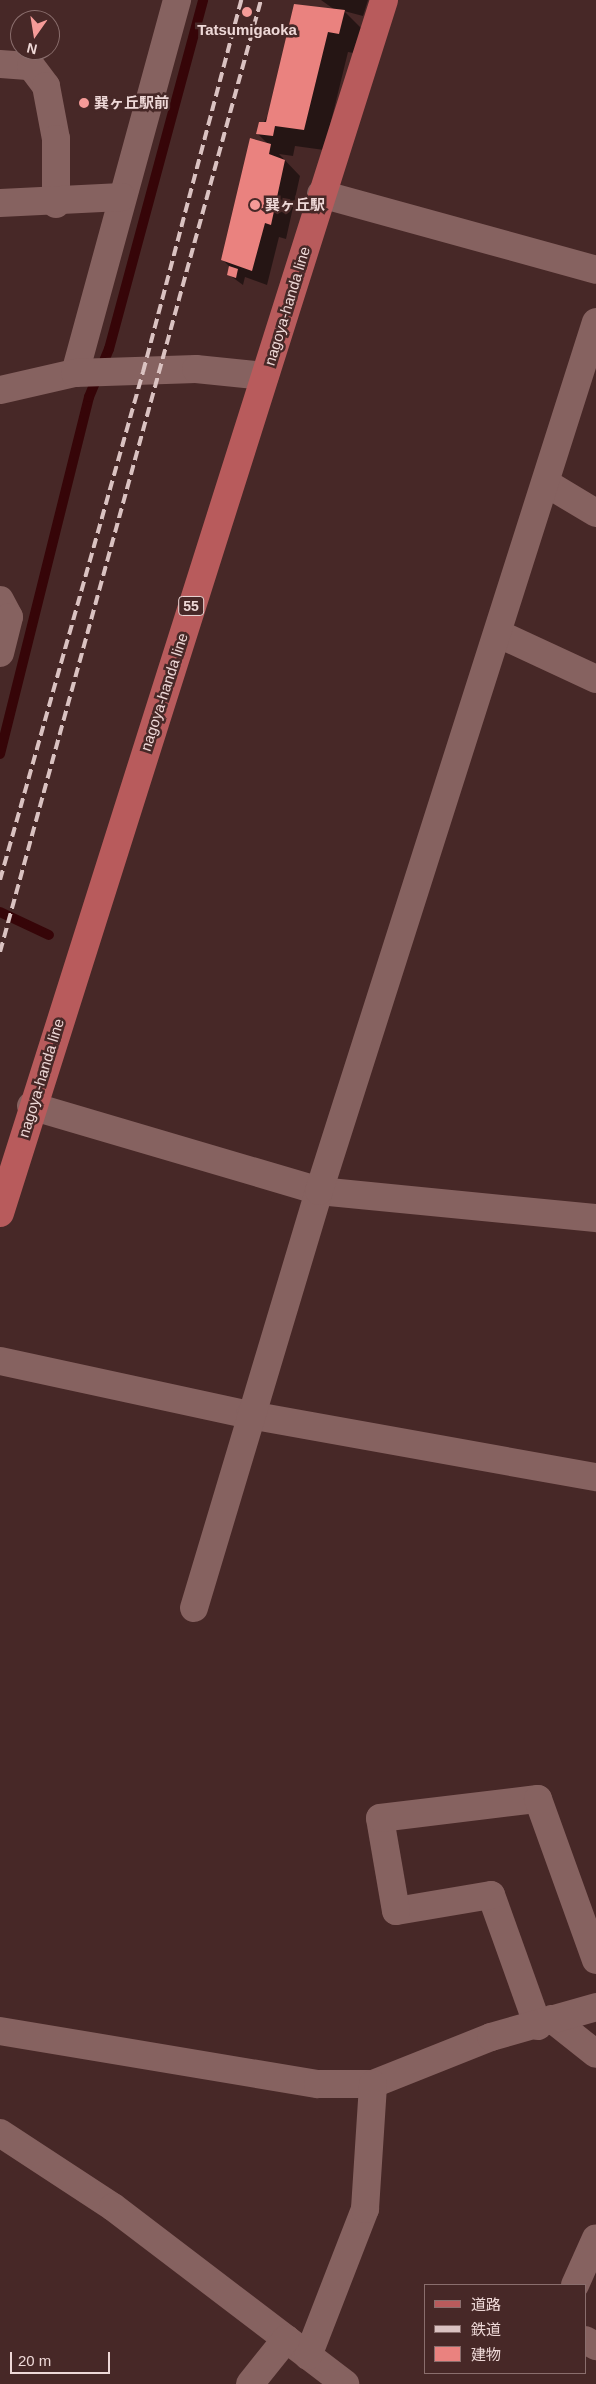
<!DOCTYPE html>
<html>
<head>
<meta charset="utf-8">
<style>
	body { margin:0 }
	#map { position:relative; width:596px; height:2384px; overflow:hidden; background:#472827; font-family:Arial,"Noto Sans JP",sans-serif }
	div>[style] { position:absolute }
	.shadow>* { inset:0; background:#0007 }
	.stream>* { height:10px; margin:-5px; padding:0 5px; transform-origin:5px; border-radius:5px; background:#360508 }
	.building>* { inset:0; background:#ea827f }
	.minor>* { height:28px; margin:-14px; padding:0 14px; transform-origin:14px; border-radius:14px; background:#866260 }
	.tertiary>* { height:28px; margin:-14px; padding:0 14px; transform-origin:14px; border-radius:14px; background:#866260 }
	.primary>* { height:28px; margin:-14px; padding:0 14px; transform-origin:14px; border-radius:14px; background:#b85b5c }
	.rail>* { height:4px; margin-top:-2px; transform-origin:0; background:repeating-linear-gradient(90deg,#dac2c1 0 10px,transparent 0 15px) }
	.dots>* { width:14px; height:14px; translate:-50% -50%; box-sizing:border-box; border:2px solid #472827; border-radius:50% }
	span { translate:-50% -50%; white-space:nowrap; text-align:center; line-height:1.15; -webkit-text-stroke:5px #472827; paint-order:stroke }
	.shield-label span { padding:1px 4px; background:#472827; border:1px solid; border-radius:4px; -webkit-text-stroke-width:0 }
	.shield-label { font-size:14px; color:#eed8d7; font-weight:700 }
	.poi-label { font-size:15px; color:#eed8d7; font-weight:700 }
	.left { translate:0 -50%; text-align:left }
	.street-label { font-size:15px; color:#eed8d7 }
	.legend { position:absolute; left:424px; top:2284px; width:162px; height:90px; box-sizing:border-box; background:#472827; border:1px solid #8a6e6d; margin:0; padding:6px 9px; list-style:none; font-size:15px; color:#eed8d7 }
	.legend li { display:flex; align-items:center; gap:10px; height:25px }
	.legend b { width:25px; border:1px solid #8a6e6d }
	.north { position:absolute; left:10px; top:10px; width:50px; height:50px; box-sizing:border-box; background:#472827; border:1px solid #8a6e6d; border-radius:50%; rotate:193deg; font-size:14px; font-weight:700; line-height:20px; text-align:center; color:#eed8d7 }
	.north::after { content:''; display:block; margin:auto; width:18px; height:22px; background:#f59b98; clip-path:polygon(50% 0,100% 100%,50% 72%,0 100%) }
	.scale { position:absolute; left:10px; top:2352px; width:100px; height:22px; box-sizing:border-box; border:2px solid #eed8d7; border-top:0; padding-left:6px; font-size:15px; line-height:18px; white-space:nowrap; color:#eed8d7; -webkit-text-stroke:4px #472827; paint-order:stroke }
</style>
</head>
<body>
<div id="map">
	<div class="shadow">
		<div style="clip-path:polygon(321px 0,368px 0,363px 16px,344px 11px,365px 32px,359px 54px,348px 52px,324px 150px,295px 146px,293px 156px,279px 154px,300px 176px,286px 239px,279px 237px,267px 285px,245px 277px,243px 285px,228px 274px,230px 267px,223px 260px,269px 145px,257px 133px,335px 10px)"></div>
	</div>
	<div class="stream">
		<div style="left:0;top:754px;width:368px;rotate:-76deg"></div>
		<div style="left:89px;top:397px;width:52px;rotate:-67.4deg"></div>
		<div style="left:109px;top:349px;width:361px;rotate:-74.9deg"></div>
		<div style="left:0;top:912px;width:54px;rotate:25.1deg"></div>
	</div>
	<div class="building">
		<div style="clip-path:polygon(294px 4px,345px 10px,339px 34px,328px 32px,304px 130px,275px 126px,273px 136px,256px 134px,259px 122px,266px 122px)"></div>
		<div style="clip-path:polygon(250px 138px,271px 144px,269px 154px,285px 160px,271px 225px,265px 223px,252px 271px,221px 260px)"></div>
		<div style="clip-path:polygon(229px 266px,238px 269px,236px 278px,227px 275px)"></div>
	</div>
	<div class="minor">
		<div style="left:0;top:64px;width:31px;rotate:4deg"></div>
		<div style="left:31px;top:66px;width:25px;rotate:53deg"></div>
		<div style="left:46px;top:86px;width:54px;rotate:79.3deg"></div>
		<div style="left:56px;top:139px;width:65px;rotate:90deg"></div>
		<div style="left:321px;top:194px;width:285px;rotate:15.4deg"></div>
		<div style="left:75px;top:373px;width:387px;rotate:-74.7deg"></div>
		<div style="left:0;top:390px;width:77px;rotate:-12.8deg"></div>
		<div style="left:75px;top:373px;width:121px;rotate:-1.9deg"></div>
		<div style="left:196px;top:369px;width:69px;rotate:5.8deg"></div>
		<div style="left:546px;top:483px;width:58px;rotate:31deg"></div>
		<div style="left:0;top:600px;width:19px;rotate:62deg"></div>
		<div style="left:9px;top:617px;width:37px;rotate:104deg"></div>
		<div style="left:499px;top:634px;width:107px;rotate:24.9deg"></div>
		<div style="left:31px;top:1106px;width:300px;rotate:16.4deg"></div>
		<div style="left:319px;top:1191px;width:278px;rotate:5.6deg"></div>
		<div style="left:0;top:1361px;width:256px;rotate:12.2deg"></div>
		<div style="left:250px;top:1415px;width:352px;rotate:10.2deg"></div>
		<div style="left:194px;top:1608px;width:435px;rotate:-73.3deg"></div>
		<div style="left:319px;top:1191px;width:912px;rotate:-72.32deg"></div>
		<div style="left:552px;top:2019px;width:56px;rotate:38.5deg"></div>
		<div style="left:538px;top:2026px;width:139px;rotate:-109.7deg"></div>
		<div style="left:491px;top:1895px;width:96px;rotate:170.4deg"></div>
		<div style="left:396px;top:1911px;width:94px;rotate:-99.8deg"></div>
		<div style="left:380px;top:1818px;width:159px;rotate:-6.9deg"></div>
		<div style="left:538px;top:1799px;width:171px;rotate:70.2deg"></div>
		<div style="left:0;top:2031px;width:322px;rotate:9.5deg"></div>
		<div style="left:318px;top:2084px;width:55px"></div>
		<div style="left:373px;top:2084px;width:127px;rotate:-21.7deg"></div>
		<div style="left:491px;top:2037px;width:109px;rotate:-15.9deg"></div>
		<div style="left:0;top:2133px;width:135px;rotate:33.2deg"></div>
		<div style="left:113px;top:2207px;width:292px;rotate:37.3deg"></div>
		<div style="left:575px;top:2285px;width:51px;rotate:-65.9deg"></div>
		<div style="left:585px;top:2340px;width:13px;rotate:29deg"></div>
		<div style="left:308px;top:2356px;width:158px;rotate:-68.8deg"></div>
		<div style="left:365px;top:2209px;width:125px;rotate:-86.3deg"></div>
		<div style="left:250px;top:2384px;width:58px;rotate:-51.3deg"></div>
	</div>
	<div class="tertiary">
		<div style="left:0;top:203px;width:122px;rotate:-2.8deg"></div>
	</div>
	<div class="primary">
		<div style="left:0;top:1213px;width:1272px;rotate:-72.43deg"></div>
	</div>
	<div class="rail">
		<div style="left:0;top:880px;width:528px;rotate:-74.28deg"></div>
		<div style="left:143px;top:372px;width:385px;rotate:-75.2deg"></div>
		<div style="left:0;top:952px;width:987px;rotate:-74.67deg"></div>
	</div>
	<div class="dots">
		<div style="left:247px;top:12px;background:#f59b98"></div>
		<div style="left:84px;top:103px;background:#f59b98"></div>
		<div style="left:255px;top:205px;background:#f59b98"></div>
	</div>
	<div class="shield-label">
		<span style="left:191px;top:606px">55</span>
	</div>
	<div class="poi-label">
		<span style="left:247px;top:30px">Tatsumigaoka</span>
		<span class="left" style="left:94px;top:103px">巽ヶ丘駅前</span>
		<span class="left" style="left:265px;top:205px">巽ヶ丘駅</span>
	</div>
	<div class="street-label">
		<span style="left:287px;top:306px;rotate:-73deg">nagoya-handa line</span>
		<span style="left:164px;top:692px;rotate:-72deg">nagoya-handa line</span>
		<span style="left:41px;top:1078px;rotate:-73deg">nagoya-handa line</span>
	</div>
	<ul class="legend">
	<li><b style="height:6px;background:#b85b5c"></b>道路</li>
	<li><b style="height:6px;background:#dac2c1"></b>鉄道</li>
	<li><b style="height:14px;background:#ea827f"></b>建物</li>
	</ul>
	<div class="north">N</div>
	<div class="scale">20 m</div>
</div>
</body>
</html>
